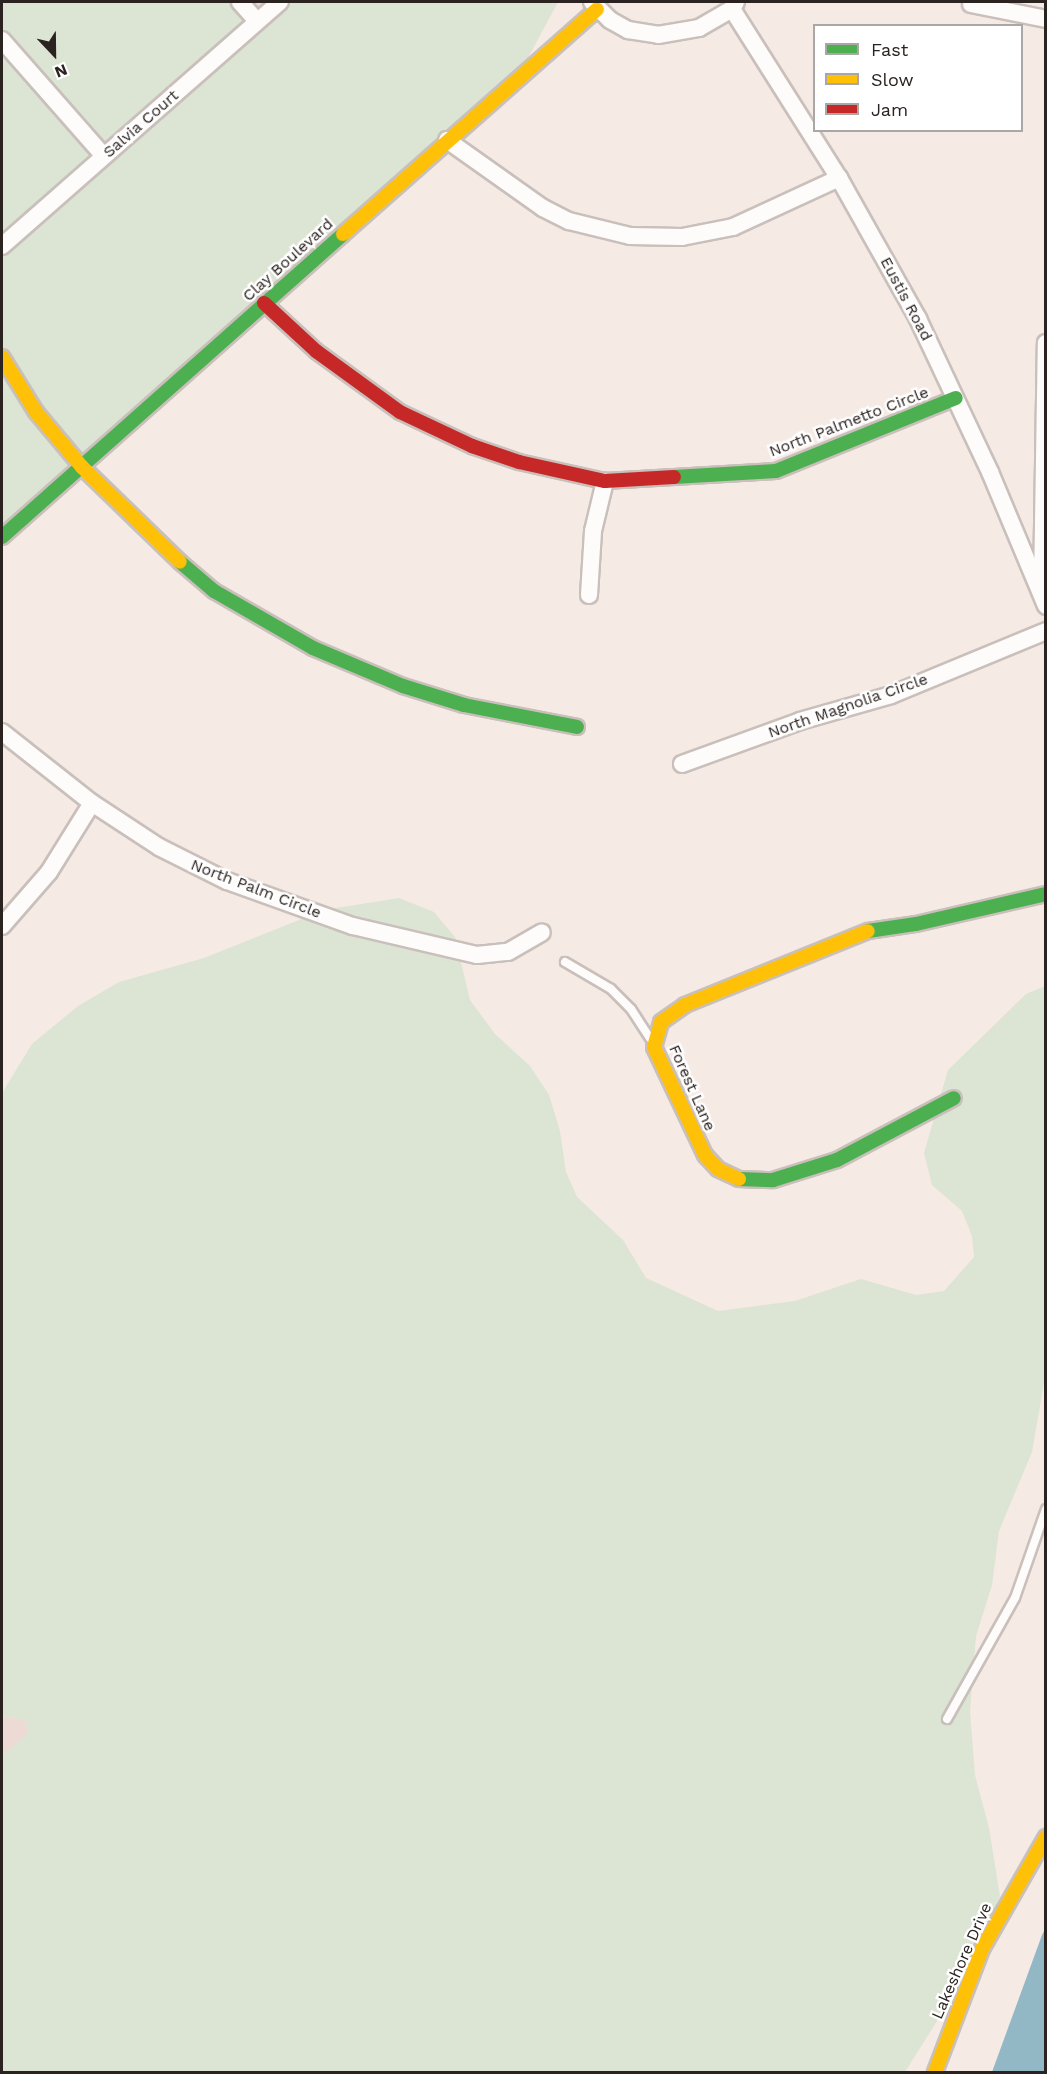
<!DOCTYPE html>
<html>
<head>
<meta charset="utf-8">
<style>
	body { margin:0 }
	#map { position:relative; width:1047px; height:2074px; overflow:hidden; background:#f6eae5; font-family:"Work Sans",sans-serif }
	div>[style] { position:absolute }
	.industrial>* { inset:0; background:#eddad4 }
	.green>* { inset:0; background:#dce4d4 }
	.water>* { inset:0; background:#92b8c5 }
	.roads { filter:drop-shadow(2px 0 #c9bfbb) drop-shadow(-2px 0 #c9bfbb) drop-shadow(0 2px #c9bfbb) drop-shadow(0 -2px #c9bfbb) }
	.lane>* { height:8px; margin:-4px; padding:0 4px; transform-origin:4px; border-radius:4px; background:#fefcfb }
	.street>* { height:16px; margin:-8px; padding:0 8px; transform-origin:8px; border-radius:8px; background:#fefcfb }
	.fast>* { height:14px; margin:-7px; padding:0 7px; transform-origin:7px; border-radius:7px; background:#4caf50 }
	.slow>* { height:14px; margin:-7px; padding:0 7px; transform-origin:7px; border-radius:7px; background:#ffc107 }
	.jam>* { height:14px; margin:-7px; padding:0 7px; transform-origin:7px; border-radius:7px; background:#c62828 }
	span { translate:-50% -50%; white-space:nowrap; text-align:center; line-height:1.15; -webkit-text-stroke:5px #fff; paint-order:stroke }
	.street-label { font-size:16px; color:#2b2320 }
	.frame { position:absolute; inset:0; border:3px solid #2b2320; pointer-events:none }
	.legend { position:absolute; left:813px; top:24px; width:210px; height:108px; box-sizing:border-box; background:#fff; border:2px solid #aaa7a6; margin:0; padding:8px 10px; list-style:none; font-size:18px; color:#2b2320 }
	.legend li { display:flex; align-items:center; gap:12px; height:30px }
	.legend b { width:30px; border:2px solid #aaa7a6 }
	.north { position:absolute; left:24px; top:24px; width:60px; height:60px; -webkit-text-stroke:4px #fff; paint-order:stroke; rotate:158deg; font-size:16px; font-weight:700; line-height:24px; text-align:center; color:#2b2320 }
	.north::after { content:''; display:block; margin:auto; width:21px; height:27px; background:#2b2320; clip-path:polygon(50% 0,100% 100%,50% 72%,0 100%) }
</style>
</head>
<body>
<div id="map">
	<div class="industrial">
		<div style="clip-path:polygon(2px 1716px,24px 1720px,30px 1732px,2px 1756px)"></div>
	</div>
	<div class="green">
		<div style="clip-path:polygon(2px 2px,558px 2px,522px 69px,2px 532px)"></div>
		<div style="clip-path:polygon(399px 898px,434px 912px,455px 937px,470px 1000px,495px 1034px,530px 1066px,549px 1095px,560px 1131px,566px 1172px,577px 1197px,623px 1240px,646px 1278px,718px 1311px,795px 1301px,861px 1279px,916px 1295px,944px 1291px,974px 1257px,972px 1236px,962px 1211px,932px 1185px,924px 1153px,948px 1070px,1026px 994px,1045px 986px,1045px 1377px,1032px 1452px,999px 1531px,992px 1585px,976px 1636px,970px 1711px,975px 1775px,989px 1828px,1000px 1896px,954px 1994px,905px 2072px,2px 2072px,2px 1756px,29px 1732px,24px 1720px,2px 1716px,2px 1093px,32px 1044px,78px 1006px,119px 982px,204px 958px,324px 910px)"></div>
	</div>
	<div class="water">
		<div style="clip-path:polygon(1045px 1929px,1045px 2072px,992px 2072px,1042px 1935px)"></div>
	</div>
	<div class="roads">
		<div class="lane">
			<div style="left:565px;top:962px;width:53px;rotate:30.4deg"></div>
			<div style="left:611px;top:989px;width:28px;rotate:45deg"></div>
			<div style="left:631px;top:1009px;width:35px;rotate:57deg"></div>
			<div style="left:947px;top:1719px;width:139px;rotate:-60.7deg"></div>
			<div style="left:1015px;top:1598px;width:94px;rotate:-70.8deg"></div>
		</div>
		<div class="street">
			<div style="left:240px;top:2px;width:25px;rotate:48deg"></div>
			<div style="left:592px;top:2px;width:25px;rotate:45deg"></div>
			<div style="left:610px;top:20px;width:21px;rotate:29deg"></div>
			<div style="left:628px;top:30px;width:30px;rotate:9deg"></div>
			<div style="left:658px;top:35px;width:42px;rotate:-9.7deg"></div>
			<div style="left:699px;top:28px;width:38px;rotate:-30deg"></div>
			<div style="left:732px;top:9px;width:8px;rotate:-60deg"></div>
			<div style="left:971px;top:4px;width:76px;rotate:11.3deg"></div>
			<div style="left:732px;top:9px;width:200px;rotate:57.7deg"></div>
			<div style="left:839px;top:178px;width:162px;rotate:60.7deg"></div>
			<div style="left:918px;top:319px;width:169px;rotate:64.8deg"></div>
			<div style="left:990px;top:472px;width:145px;rotate:67.3deg"></div>
			<div style="left:2px;top:40px;width:154px;rotate:48.7deg"></div>
			<div style="left:447px;top:140px;width:118px;rotate:35.3deg"></div>
			<div style="left:543px;top:208px;width:29px;rotate:27deg"></div>
			<div style="left:569px;top:221px;width:63px;rotate:13.8deg"></div>
			<div style="left:630px;top:236px;width:52px;rotate:1.1deg"></div>
			<div style="left:682px;top:237px;width:52px;rotate:-11.1deg"></div>
			<div style="left:733px;top:227px;width:117px;rotate:-24.8deg"></div>
			<div style="left:2px;top:246px;width:370px;rotate:-41.3deg"></div>
			<div style="left:1042px;top:588px;width:245px;rotate:-89.1deg"></div>
			<div style="left:589px;top:595px;width:64px;rotate:-86.4deg"></div>
			<div style="left:593px;top:531px;width:51px;rotate:-76.5deg"></div>
			<div style="left:2px;top:732px;width:115px;rotate:38.3deg"></div>
			<div style="left:92px;top:803px;width:80px;rotate:33.3deg"></div>
			<div style="left:159px;top:847px;width:76px;rotate:26.6deg"></div>
			<div style="left:227px;top:881px;width:134px;rotate:19.7deg"></div>
			<div style="left:353px;top:926px;width:127px;rotate:13.2deg"></div>
			<div style="left:477px;top:955px;width:31px;rotate:-6deg"></div>
			<div style="left:508px;top:952px;width:39px;rotate:-30deg"></div>
			<div style="left:682px;top:764px;width:126px;rotate:-20deg"></div>
			<div style="left:800px;top:721px;width:95px;rotate:-15.9deg"></div>
			<div style="left:891px;top:695px;width:168px;rotate:-22.4deg"></div>
			<div style="left:2px;top:926px;width:72px;rotate:-49deg"></div>
			<div style="left:49px;top:872px;width:81px;rotate:-58.1deg"></div>
		</div>
		<div class="fast">
			<div style="left:674px;top:477px;width:102px;rotate:-3.4deg"></div>
			<div style="left:776px;top:471px;width:194px;rotate:-22.1deg"></div>
			<div style="left:2px;top:537px;width:456px;rotate:-41.6deg"></div>
			<div style="left:180px;top:562px;width:45px;rotate:40.5deg"></div>
			<div style="left:214px;top:591px;width:114px;rotate:29.9deg"></div>
			<div style="left:313px;top:648px;width:98px;rotate:22.9deg"></div>
			<div style="left:403px;top:686px;width:64px;rotate:17.3deg"></div>
			<div style="left:464px;top:705px;width:115px;rotate:11deg"></div>
			<div style="left:868px;top:931px;width:49px;rotate:-8.3deg"></div>
			<div style="left:916px;top:924px;width:133px;rotate:-13deg"></div>
			<div style="left:739px;top:1179px;width:34px;rotate:2deg"></div>
			<div style="left:773px;top:1180px;width:67px;rotate:-17.4deg"></div>
			<div style="left:837px;top:1160px;width:132px;rotate:-27.9deg"></div>
		</div>
		<div class="slow">
			<div style="left:343px;top:234px;width:339px;rotate:-41.5deg"></div>
			<div style="left:2px;top:357px;width:65px;rotate:58.3deg"></div>
			<div style="left:36px;top:412px;width:72px;rotate:50.1deg"></div>
			<div style="left:82px;top:467px;width:136px;rotate:44.1deg"></div>
			<div style="left:739px;top:1179px;width:23px;rotate:-155deg"></div>
			<div style="left:718px;top:1169px;width:19px;rotate:-133deg"></div>
			<div style="left:705px;top:1155px;width:119px;rotate:-115.3deg"></div>
			<div style="left:654px;top:1047px;width:26px;rotate:-74deg"></div>
			<div style="left:661px;top:1022px;width:29px;rotate:-35deg"></div>
			<div style="left:685px;top:1005px;width:197px;rotate:-22deg"></div>
			<div style="left:935px;top:2072px;width:132px;rotate:-69.1deg"></div>
			<div style="left:982px;top:1949px;width:129px;rotate:-60.3deg"></div>
		</div>
		<div class="jam">
			<div style="left:264px;top:303px;width:71px;rotate:42.7deg"></div>
			<div style="left:316px;top:351px;width:104px;rotate:36deg"></div>
			<div style="left:400px;top:412px;width:80px;rotate:25.3deg"></div>
			<div style="left:472px;top:446px;width:50px;rotate:18.8deg"></div>
			<div style="left:519px;top:462px;width:88px;rotate:12.5deg"></div>
			<div style="left:605px;top:481px;width:69px;rotate:-3.3deg"></div>
		</div>
	</div>
	<div class="street-label">
		<span style="left:141px;top:124px;rotate:-41deg">Salvia Court</span>
		<span style="left:288px;top:260px;rotate:-42deg">Clay Boulevard</span>
		<span style="left:906px;top:299px;rotate:62deg">Eustis Road</span>
		<span style="left:849px;top:422px;rotate:-21deg">North Palmetto Circle</span>
		<span style="left:848px;top:706px;rotate:-19deg">North Magnolia Circle</span>
		<span style="left:256px;top:889px;rotate:21deg">North Palm Circle</span>
		<span style="left:692px;top:1088px;rotate:66deg">Forest Lane</span>
		<span style="left:962px;top:1961px;rotate:-66deg">Lakeshore Drive</span>
	</div>
	<div class="frame"></div>
	<ul class="legend">
	<li><b style="height:8px;background:#4caf50"></b>Fast</li>
	<li><b style="height:8px;background:#ffc107"></b>Slow</li>
	<li><b style="height:8px;background:#c62828"></b>Jam</li>
	</ul>
	<div class="north">N</div>
</div>
</body>
</html>
